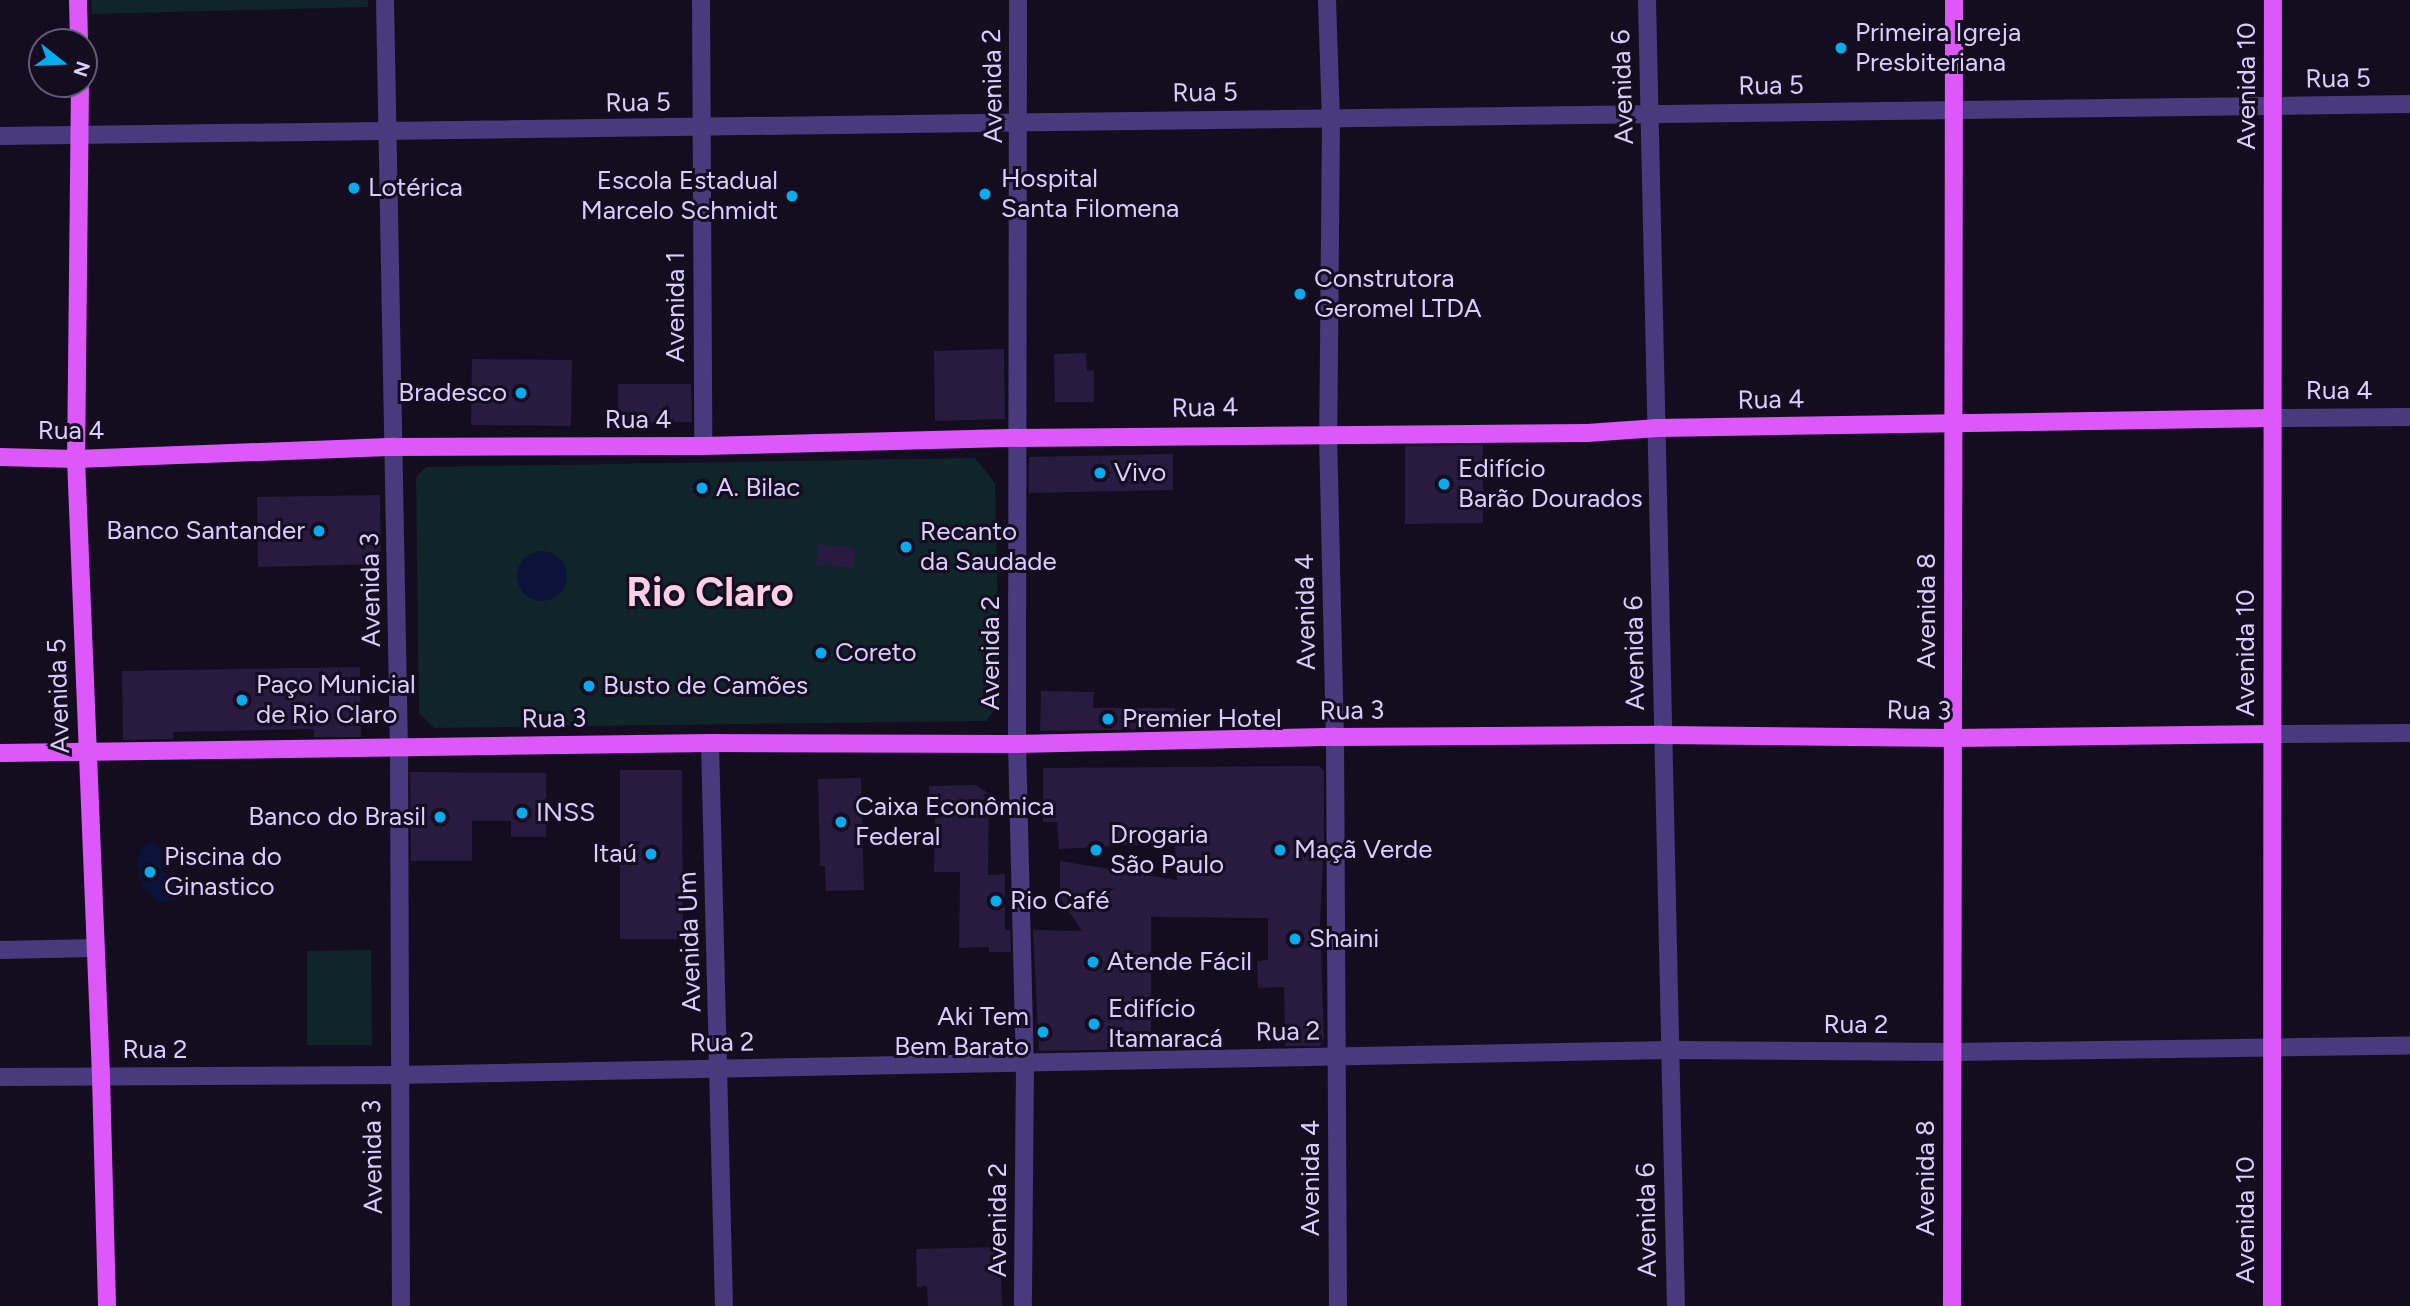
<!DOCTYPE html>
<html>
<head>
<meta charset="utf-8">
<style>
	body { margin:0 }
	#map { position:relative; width:2410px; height:1306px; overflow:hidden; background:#140d1f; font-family:Figtree,sans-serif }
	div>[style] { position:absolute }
	.green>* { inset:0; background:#102529 }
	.water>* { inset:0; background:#0b133b }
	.round { border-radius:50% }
	.building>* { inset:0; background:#291a3f }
	.minor>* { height:18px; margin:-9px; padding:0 9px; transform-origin:9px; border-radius:9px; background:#493a7d }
	.major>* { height:18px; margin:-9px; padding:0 9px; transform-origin:9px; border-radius:9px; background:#dc58f9 }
	.dots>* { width:19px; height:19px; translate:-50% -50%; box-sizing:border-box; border:4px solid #140d1f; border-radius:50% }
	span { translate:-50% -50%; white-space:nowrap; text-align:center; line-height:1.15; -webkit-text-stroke:6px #140d1f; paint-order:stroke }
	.poi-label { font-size:26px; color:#dccdfd }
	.left { translate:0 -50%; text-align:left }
	.right { translate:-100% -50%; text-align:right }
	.street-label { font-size:26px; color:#dccdfd }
	.town-label { font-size:40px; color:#fdcfe4; font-weight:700 }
	.north { position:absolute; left:28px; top:28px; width:70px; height:70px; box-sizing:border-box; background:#140d1f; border:2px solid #645a78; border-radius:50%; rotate:108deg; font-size:19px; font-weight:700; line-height:28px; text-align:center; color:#dccdfd }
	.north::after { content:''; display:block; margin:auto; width:24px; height:32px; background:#08acee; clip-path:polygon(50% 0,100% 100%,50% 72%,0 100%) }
</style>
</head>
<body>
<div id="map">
	<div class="green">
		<div style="clip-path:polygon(91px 0,368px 0,368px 7px,92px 14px)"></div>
		<div style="clip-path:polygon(975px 458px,995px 483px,1000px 702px,986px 721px,434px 728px,419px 713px,416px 477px,426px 467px)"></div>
		<div style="clip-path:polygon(371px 950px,372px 1045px,307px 1045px,307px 951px)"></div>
	</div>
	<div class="water">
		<div class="round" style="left:517px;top:551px;width:50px;height:50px"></div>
		<div style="clip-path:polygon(149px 843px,156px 844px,161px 850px,162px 871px,181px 882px,179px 898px,171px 901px,157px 901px,141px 885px,137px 860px,142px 847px)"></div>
	</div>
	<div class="building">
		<div style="clip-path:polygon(1004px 349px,1005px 419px,935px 421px,934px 351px)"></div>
		<div style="clip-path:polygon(1086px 353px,1087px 371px,1094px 370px,1094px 402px,1055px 402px,1054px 354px)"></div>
		<div style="clip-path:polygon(472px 359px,572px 360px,571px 426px,471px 425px)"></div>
		<div style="clip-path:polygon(618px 384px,691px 384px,692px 422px,618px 423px)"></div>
		<div style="clip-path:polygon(1483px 445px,1483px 523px,1405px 524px,1405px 446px)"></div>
		<div style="clip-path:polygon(1173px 454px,1173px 490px,1029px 493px,1029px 457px)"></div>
		<div style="clip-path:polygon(380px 495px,381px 564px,258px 567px,257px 497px)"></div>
		<div style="clip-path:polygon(818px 544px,855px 548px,854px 568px,816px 565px)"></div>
		<div style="clip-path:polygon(360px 667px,361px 737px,314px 737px,314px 729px,173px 732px,173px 739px,123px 740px,122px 671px)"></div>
		<div style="clip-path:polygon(1041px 691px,1094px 692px,1093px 708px,1175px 708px,1175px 729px,1040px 731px)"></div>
		<div style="clip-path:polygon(1319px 766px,1324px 771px,1324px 836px,1320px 922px,1324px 1038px,1320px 1046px,1285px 1046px,1284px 987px,1258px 988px,1257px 961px,1268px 960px,1268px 918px,1151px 917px,1151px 1049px,1039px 1051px,1033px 930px,1082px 931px,1060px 898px,1060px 861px,1177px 880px,1175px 843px,1059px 849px,1057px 822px,1043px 822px,1043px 768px)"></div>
		<div style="clip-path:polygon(620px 770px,682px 770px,683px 939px,620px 939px)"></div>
		<div style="clip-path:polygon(410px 772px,546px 773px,546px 837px,511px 837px,511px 821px,472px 821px,472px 861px,411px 861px)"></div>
		<div style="clip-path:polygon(861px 778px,864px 890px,826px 891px,825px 866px,820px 866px,818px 779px)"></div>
		<div style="clip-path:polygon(976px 785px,989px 794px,988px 875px,1005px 874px,1005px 930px,1010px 930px,1011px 952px,989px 952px,989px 947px,959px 948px,960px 872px,934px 872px,935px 816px,930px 816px,929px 786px)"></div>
		<div style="clip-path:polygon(1000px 1247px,1002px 1306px,928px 1306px,927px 1286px,917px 1287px,916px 1249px)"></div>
	</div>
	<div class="minor">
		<div style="left:385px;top:0;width:747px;rotate:88.93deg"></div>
		<div style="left:399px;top:747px;width:559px;rotate:89.8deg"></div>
		<div style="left:701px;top:0;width:446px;rotate:89.7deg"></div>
		<div style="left:1018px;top:0;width:744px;rotate:90.08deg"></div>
		<div style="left:1017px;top:744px;width:319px;rotate:88.6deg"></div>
		<div style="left:1025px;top:1063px;width:243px;rotate:90.5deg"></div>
		<div style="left:1327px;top:0;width:119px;rotate:88.1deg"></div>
		<div style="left:1331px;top:119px;width:314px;rotate:90.5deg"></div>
		<div style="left:1328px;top:433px;width:304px;rotate:88.7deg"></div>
		<div style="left:1335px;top:737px;width:569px;rotate:89.7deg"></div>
		<div style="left:1647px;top:0;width:1306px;rotate:88.73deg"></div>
		<div style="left:0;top:136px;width:2410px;rotate:-0.76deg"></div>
		<div style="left:2272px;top:418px;width:138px;rotate:-0.4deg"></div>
		<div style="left:2272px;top:734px;width:138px;rotate:-0.4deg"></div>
		<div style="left:710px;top:743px;width:563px;rotate:88.58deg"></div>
		<div style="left:0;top:950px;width:96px;rotate:-1.2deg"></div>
		<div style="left:0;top:1077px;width:398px;rotate:-0.3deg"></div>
		<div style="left:398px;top:1075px;width:1272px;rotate:-1.13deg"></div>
		<div style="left:1670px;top:1050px;width:283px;rotate:0.4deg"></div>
		<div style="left:1953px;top:1052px;width:457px;rotate:-0.8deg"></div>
	</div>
	<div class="major">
		<div style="left:78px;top:0;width:42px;rotate:88.6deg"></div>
		<div style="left:80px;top:84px;width:375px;rotate:90.6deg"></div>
		<div style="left:76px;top:459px;width:618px;rotate:87.68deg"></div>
		<div style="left:101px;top:1076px;width:230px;rotate:88.5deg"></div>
		<div style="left:0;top:457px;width:76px;rotate:1.5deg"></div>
		<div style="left:76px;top:459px;width:319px;rotate:-2.2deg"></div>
		<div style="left:395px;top:447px;width:308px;rotate:-0.2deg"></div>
		<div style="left:703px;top:446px;width:314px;rotate:-1.5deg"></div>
		<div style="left:1017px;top:438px;width:570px;rotate:-0.5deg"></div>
		<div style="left:1587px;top:433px;width:71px;rotate:-4deg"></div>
		<div style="left:1658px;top:428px;width:614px;rotate:-0.93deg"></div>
		<div style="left:0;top:753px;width:710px;rotate:-0.81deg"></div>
		<div style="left:710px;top:743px;width:307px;rotate:0.2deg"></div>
		<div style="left:1017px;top:744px;width:318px;rotate:-1.3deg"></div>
		<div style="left:1335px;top:737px;width:327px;rotate:-0.4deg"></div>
		<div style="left:1662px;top:735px;width:291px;rotate:0.6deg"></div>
		<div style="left:1953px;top:738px;width:319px;rotate:-0.7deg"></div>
		<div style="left:1952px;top:1306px;width:1306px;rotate:-89.91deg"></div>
		<div style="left:2272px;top:1306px;width:1306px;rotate:-89.96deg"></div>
	</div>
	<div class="dots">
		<div style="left:1841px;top:48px;background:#08acee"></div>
		<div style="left:354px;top:188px;background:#08acee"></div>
		<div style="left:985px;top:194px;background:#08acee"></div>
		<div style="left:792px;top:196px;background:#08acee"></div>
		<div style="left:1300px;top:294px;background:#08acee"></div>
		<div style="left:521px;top:393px;background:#08acee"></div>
		<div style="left:1100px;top:473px;background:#08acee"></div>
		<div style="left:1444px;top:484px;background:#08acee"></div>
		<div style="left:702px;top:488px;background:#08acee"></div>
		<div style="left:319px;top:531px;background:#08acee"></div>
		<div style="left:906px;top:547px;background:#08acee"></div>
		<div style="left:821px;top:653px;background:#08acee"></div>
		<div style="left:589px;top:686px;background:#08acee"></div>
		<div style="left:242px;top:700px;background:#08acee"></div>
		<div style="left:1108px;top:719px;background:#08acee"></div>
		<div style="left:522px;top:813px;background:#08acee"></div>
		<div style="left:440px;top:817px;background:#08acee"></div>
		<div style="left:841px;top:822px;background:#08acee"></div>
		<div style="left:1096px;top:850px;background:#08acee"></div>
		<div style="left:1280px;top:850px;background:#08acee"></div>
		<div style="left:651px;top:854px;background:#08acee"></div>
		<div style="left:150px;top:872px;background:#08acee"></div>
		<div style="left:996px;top:901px;background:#08acee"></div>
		<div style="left:1295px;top:939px;background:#08acee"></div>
		<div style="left:1093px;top:962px;background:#08acee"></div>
		<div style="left:1094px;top:1024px;background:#08acee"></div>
		<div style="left:1043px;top:1032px;background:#08acee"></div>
	</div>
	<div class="poi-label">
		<span class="left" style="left:1855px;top:48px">Primeira Igreja<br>Presbiteriana</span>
		<span class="left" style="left:1001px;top:194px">Hospital<br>Santa Filomena</span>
		<span class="right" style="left:778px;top:196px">Escola Estadual<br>Marcelo Schmidt</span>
		<span class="left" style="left:368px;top:188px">Lotérica</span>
		<span class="left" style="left:1314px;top:294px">Construtora<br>Geromel LTDA</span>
		<span class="right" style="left:507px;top:393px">Bradesco</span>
		<span class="left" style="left:1458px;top:484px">Edifício<br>Barão Dourados</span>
		<span class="left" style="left:1114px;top:473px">Vivo</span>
		<span class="left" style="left:716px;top:488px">A. Bilac</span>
		<span class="right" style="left:305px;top:531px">Banco Santander</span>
		<span class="left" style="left:920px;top:547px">Recanto<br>da Saudade</span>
		<span class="left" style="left:835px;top:653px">Coreto</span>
		<span class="left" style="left:256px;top:700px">Paço Municial<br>de Rio Claro</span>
		<span class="left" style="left:603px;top:686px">Busto de Camões</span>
		<span class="left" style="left:1122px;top:719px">Premier Hotel</span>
		<span class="left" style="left:855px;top:822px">Caixa Econômica<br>Federal</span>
		<span class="left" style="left:536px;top:813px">INSS</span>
		<span class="right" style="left:426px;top:817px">Banco do Brasil</span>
		<span class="left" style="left:1110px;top:850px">Drogaria<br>São Paulo</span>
		<span class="left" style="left:1294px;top:850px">Maçã Verde</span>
		<span class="right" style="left:637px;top:854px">Itaú</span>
		<span class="left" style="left:164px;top:872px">Piscina do<br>Ginastico</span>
		<span class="left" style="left:1010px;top:901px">Rio Café</span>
		<span class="left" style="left:1309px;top:939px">Shaini</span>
		<span class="left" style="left:1107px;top:962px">Atende Fácil</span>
		<span class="left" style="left:1108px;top:1024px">Edifício<br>Itamaracá</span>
		<span class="right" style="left:1029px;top:1032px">Aki Tem<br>Bem Barato</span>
	</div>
	<div class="street-label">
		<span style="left:2338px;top:79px;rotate:-1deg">Rua 5</span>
		<span style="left:993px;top:86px;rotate:-91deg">Avenida 2</span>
		<span style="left:1771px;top:86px;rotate:-1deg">Rua 5</span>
		<span style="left:2247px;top:86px;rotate:-90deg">Avenida 10</span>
		<span style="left:1623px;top:87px;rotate:-92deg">Avenida 6</span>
		<span style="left:1205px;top:93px;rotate:-1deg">Rua 5</span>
		<span style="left:638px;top:103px;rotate:-1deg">Rua 5</span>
		<span style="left:676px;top:307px;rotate:-90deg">Avenida 1</span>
		<span style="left:2339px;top:391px">Rua 4</span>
		<span style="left:1771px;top:400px;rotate:-1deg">Rua 4</span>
		<span style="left:1205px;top:408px;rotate:-1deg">Rua 4</span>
		<span style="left:638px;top:420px">Rua 4</span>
		<span style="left:71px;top:431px">Rua 4</span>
		<span style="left:371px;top:590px;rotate:-91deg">Avenida 3</span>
		<span style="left:1927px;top:611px;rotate:-90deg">Avenida 8</span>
		<span style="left:1306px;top:612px;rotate:-91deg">Avenida 4</span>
		<span style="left:991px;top:653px;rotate:-90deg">Avenida 2</span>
		<span style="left:1635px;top:653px;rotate:-91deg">Avenida 6</span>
		<span style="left:2246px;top:653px;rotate:-90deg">Avenida 10</span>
		<span style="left:59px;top:696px;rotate:-92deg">Avenida 5</span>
		<span style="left:1352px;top:711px;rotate:-1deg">Rua 3</span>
		<span style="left:1919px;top:711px;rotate:1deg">Rua 3</span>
		<span style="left:554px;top:719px;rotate:-1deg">Rua 3</span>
		<span style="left:690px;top:942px;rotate:-92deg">Avenida Um</span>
		<span style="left:1856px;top:1025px">Rua 2</span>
		<span style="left:1288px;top:1032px;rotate:-1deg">Rua 2</span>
		<span style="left:722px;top:1043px;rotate:-1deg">Rua 2</span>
		<span style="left:155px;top:1050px">Rua 2</span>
		<span style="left:373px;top:1157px;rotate:-91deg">Avenida 3</span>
		<span style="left:1311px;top:1178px;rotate:-90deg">Avenida 4</span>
		<span style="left:1926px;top:1178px;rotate:-90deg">Avenida 8</span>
		<span style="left:998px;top:1220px;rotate:-90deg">Avenida 2</span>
		<span style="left:1647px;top:1220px;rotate:-91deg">Avenida 6</span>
		<span style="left:2246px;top:1220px;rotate:-90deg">Avenida 10</span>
	</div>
	<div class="town-label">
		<span style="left:710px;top:592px">Rio Claro</span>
	</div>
	<div class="north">N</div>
</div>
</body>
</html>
